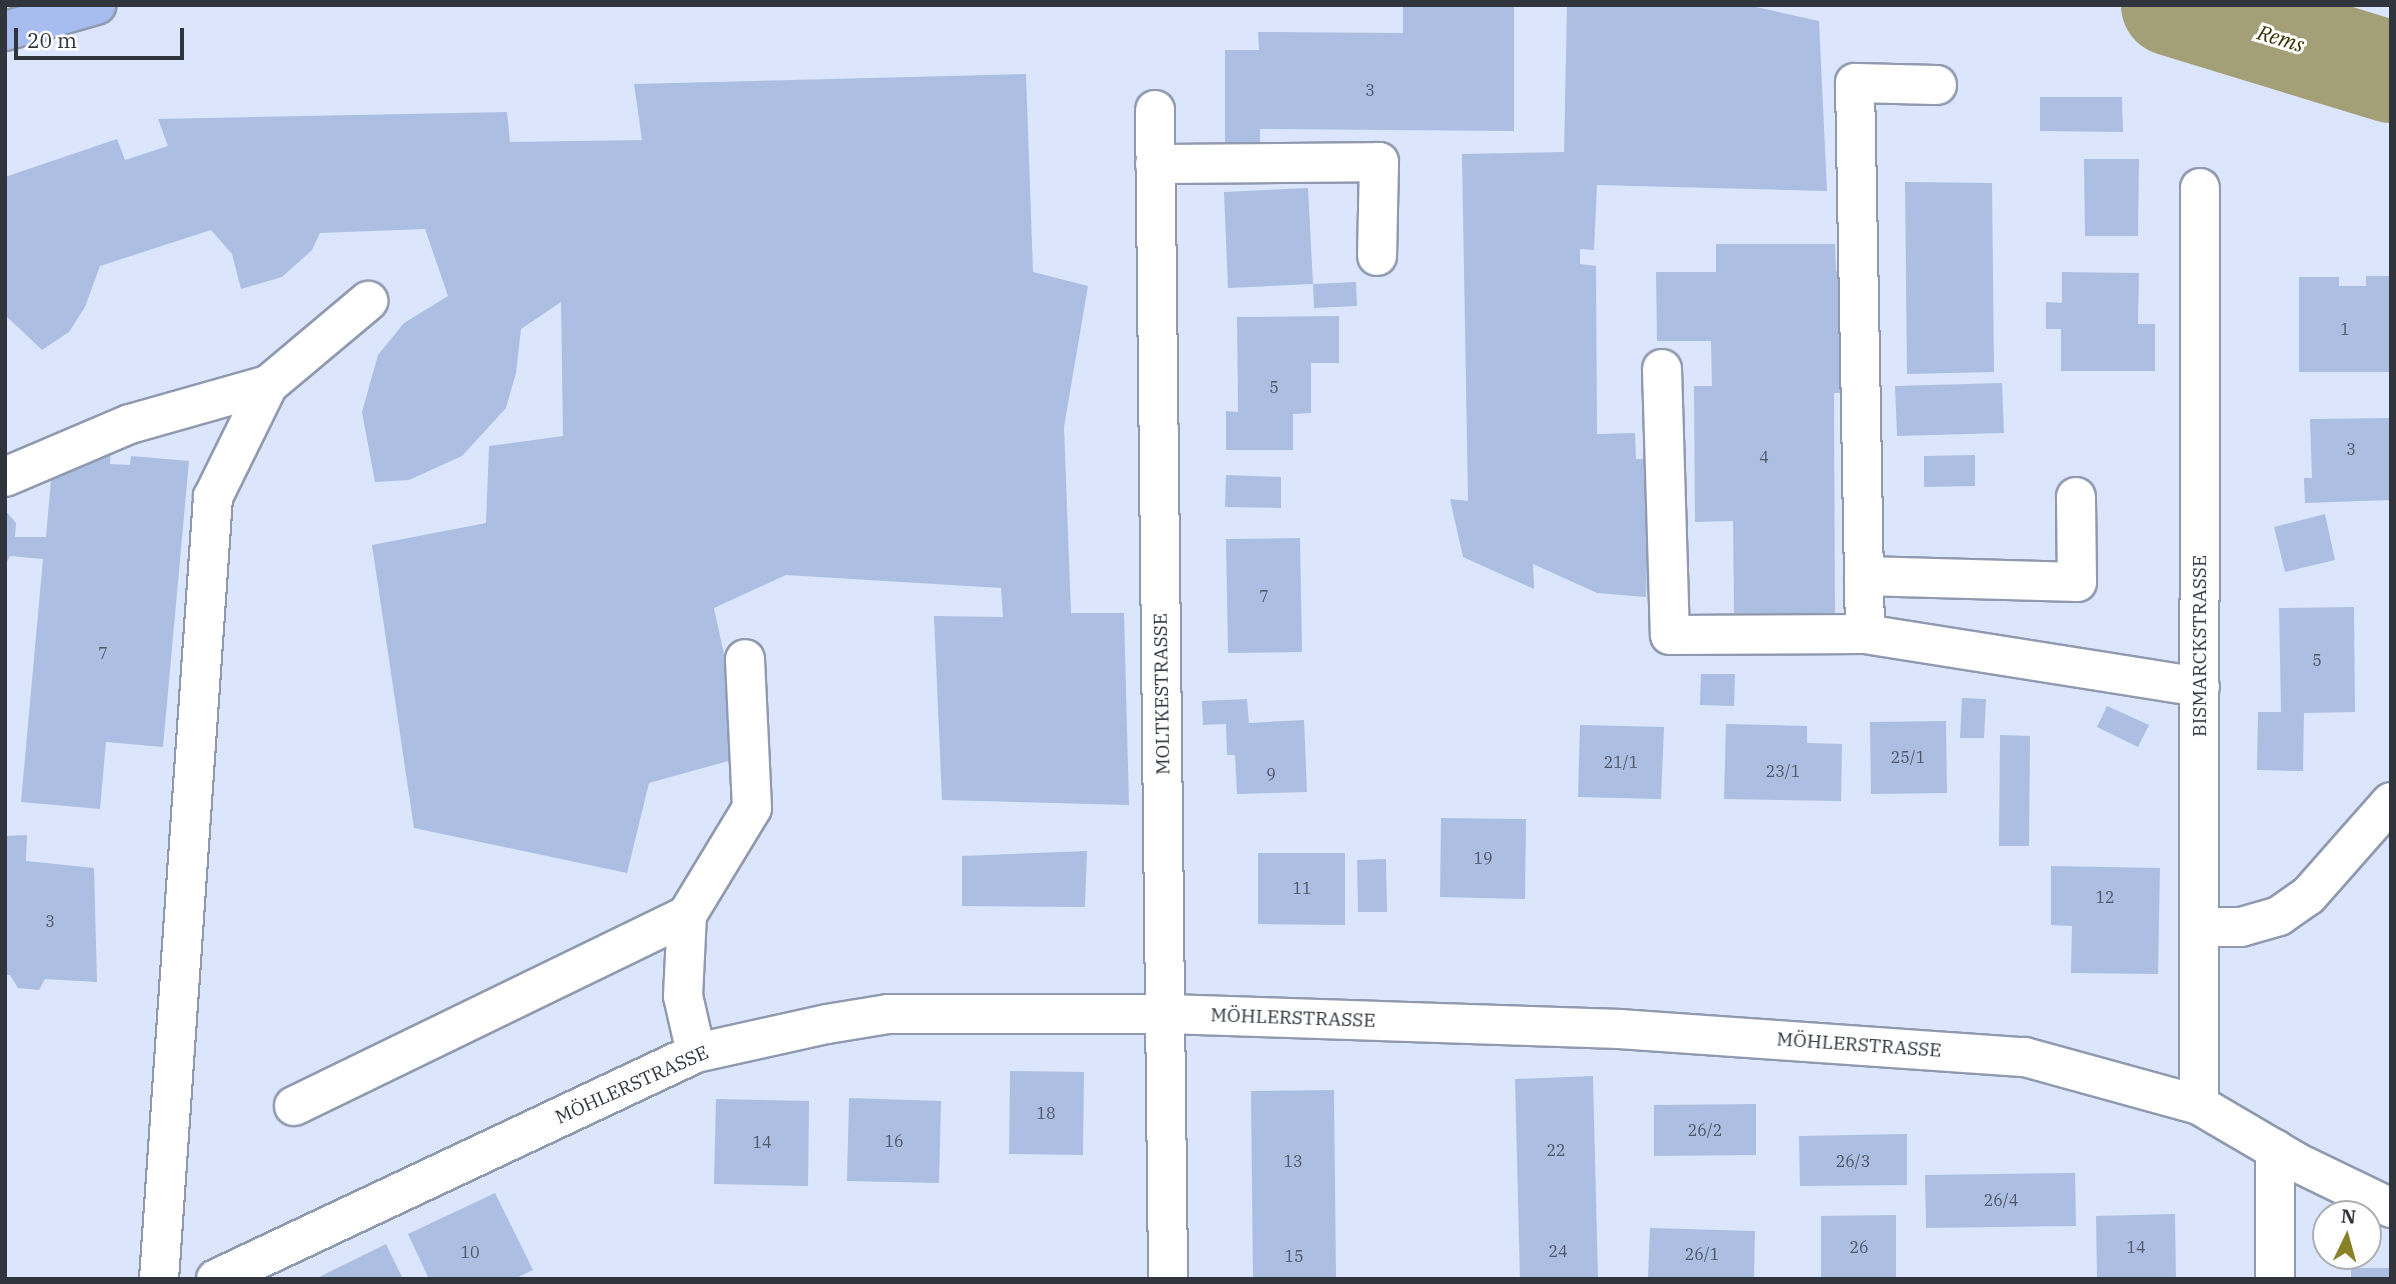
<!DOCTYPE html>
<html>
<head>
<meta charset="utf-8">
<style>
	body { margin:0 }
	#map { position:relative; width:2396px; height:1284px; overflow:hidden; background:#dbe6fd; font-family:"IBM Plex Serif",serif }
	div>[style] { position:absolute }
	.river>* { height:102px; margin:-51px; padding:0 51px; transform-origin:51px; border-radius:51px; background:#a3a078 }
	.building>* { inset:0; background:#adbee3 }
	.roads { filter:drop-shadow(2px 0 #909aaf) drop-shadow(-2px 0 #909aaf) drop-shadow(0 2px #909aaf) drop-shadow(0 -2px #909aaf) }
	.minor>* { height:38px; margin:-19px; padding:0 19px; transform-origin:19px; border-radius:19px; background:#fff }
	.highway>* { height:38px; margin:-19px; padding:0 19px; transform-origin:19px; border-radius:19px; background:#a7bdf0 }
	span { translate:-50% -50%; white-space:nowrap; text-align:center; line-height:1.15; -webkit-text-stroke:6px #fff; paint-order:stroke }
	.number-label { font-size:16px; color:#4f5666 }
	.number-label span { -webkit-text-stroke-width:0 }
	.street-label { font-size:19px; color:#30343d }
	.water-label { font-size:21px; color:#353100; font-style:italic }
	.frame { position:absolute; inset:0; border:7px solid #30343d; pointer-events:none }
	.north { position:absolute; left:2312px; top:1200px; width:70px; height:70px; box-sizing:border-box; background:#fff; border:2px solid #acaeb1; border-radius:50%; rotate:5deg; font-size:19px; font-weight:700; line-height:28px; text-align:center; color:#30343d }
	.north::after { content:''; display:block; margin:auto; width:24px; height:32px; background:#888129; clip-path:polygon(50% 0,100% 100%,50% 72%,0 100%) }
	.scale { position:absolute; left:14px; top:28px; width:170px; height:32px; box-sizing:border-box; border:4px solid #30343d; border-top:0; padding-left:9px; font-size:21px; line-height:24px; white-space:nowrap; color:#30343d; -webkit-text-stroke:5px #fff; paint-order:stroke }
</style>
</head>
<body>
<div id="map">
	<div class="river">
		<div style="left:2172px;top:5px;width:229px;rotate:17deg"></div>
	</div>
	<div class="building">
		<div style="clip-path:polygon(1403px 5px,1514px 5px,1514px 131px,1260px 129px,1260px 145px,1225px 145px,1225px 50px,1259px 50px,1258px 32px,1403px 33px)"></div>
		<div style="clip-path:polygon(1567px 5px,1747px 5px,1819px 21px,1827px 191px,1597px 185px,1594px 250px,1580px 249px,1580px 264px,1596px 266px,1597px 434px,1635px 433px,1636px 459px,1651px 459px,1646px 597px,1597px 593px,1533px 564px,1534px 589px,1463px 557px,1450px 499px,1468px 501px,1462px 154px,1564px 152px)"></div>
		<div style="clip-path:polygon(1026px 74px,1033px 272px,1088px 286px,1064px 427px,1071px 613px,1124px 613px,1129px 805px,942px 800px,934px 616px,1003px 617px,1001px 588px,786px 575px,714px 608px,746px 756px,649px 783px,627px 873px,414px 828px,372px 545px,486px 523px,489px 446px,563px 436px,561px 302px,521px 329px,516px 373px,506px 408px,462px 456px,409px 480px,375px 482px,362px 412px,378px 355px,404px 323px,448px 296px,425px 229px,320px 233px,312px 250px,282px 277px,241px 289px,232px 254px,211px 230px,100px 266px,85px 307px,69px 332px,42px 350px,5px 315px,5px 177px,117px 139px,125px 160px,168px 146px,158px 119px,507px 112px,510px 142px,642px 140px,634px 84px)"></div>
		<div style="clip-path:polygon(2040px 97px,2122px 97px,2123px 132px,2040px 131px)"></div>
		<div style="clip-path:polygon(2084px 159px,2139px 159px,2138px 236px,2085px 236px)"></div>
		<div style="clip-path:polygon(1905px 182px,1992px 183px,1994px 372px,1907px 374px)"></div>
		<div style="clip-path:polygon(1308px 188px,1313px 284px,1228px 288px,1224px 192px)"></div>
		<div style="clip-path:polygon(1716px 244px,1835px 244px,1836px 271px,1856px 271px,1857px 393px,1834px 393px,1835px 613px,1734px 613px,1733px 521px,1695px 522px,1694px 386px,1712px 386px,1711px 341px,1657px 341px,1656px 272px,1716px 272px)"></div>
		<div style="clip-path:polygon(2062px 272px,2139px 273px,2138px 324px,2155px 324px,2155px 371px,2061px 371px,2061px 329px,2046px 329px,2046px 302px,2062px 303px)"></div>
		<div style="clip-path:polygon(2366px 276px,2391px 276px,2391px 372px,2299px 372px,2299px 277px,2339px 277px,2339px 286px,2366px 286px)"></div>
		<div style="clip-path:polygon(1356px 282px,1357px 306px,1314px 308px,1313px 284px)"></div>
		<div style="clip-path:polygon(1339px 316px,1339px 363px,1311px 363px,1311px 413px,1293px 414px,1293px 450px,1226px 450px,1226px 411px,1238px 412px,1237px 317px)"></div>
		<div style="clip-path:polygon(2002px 383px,2004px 433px,1897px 436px,1895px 386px)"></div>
		<div style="clip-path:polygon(2391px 418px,2391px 500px,2305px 503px,2304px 478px,2312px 478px,2310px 419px)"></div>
		<div style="clip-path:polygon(111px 447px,110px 464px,130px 465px,131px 456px,189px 461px,163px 747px,106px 742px,100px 809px,21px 802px,43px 559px,10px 556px,5px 565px,5px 510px,16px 523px,15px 537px,46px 537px,53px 457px)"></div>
		<div style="clip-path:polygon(1975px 455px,1975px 486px,1924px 487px,1924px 456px)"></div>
		<div style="clip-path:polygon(1226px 475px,1281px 477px,1281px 508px,1225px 507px)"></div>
		<div style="clip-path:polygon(2325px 514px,2335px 560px,2285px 572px,2274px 527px)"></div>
		<div style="clip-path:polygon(1300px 538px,1302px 652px,1228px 653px,1226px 539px)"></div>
		<div style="clip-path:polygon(2354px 607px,2355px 712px,2304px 713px,2303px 771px,2257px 770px,2258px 712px,2281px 712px,2279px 608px)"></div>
		<div style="clip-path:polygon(1701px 674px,1735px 674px,1734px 706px,1700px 705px)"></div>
		<div style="clip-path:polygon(1962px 698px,1986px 699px,1984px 738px,1960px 738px)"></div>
		<div style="clip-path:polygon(1247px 699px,1249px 723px,1304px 720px,1307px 792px,1237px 794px,1235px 755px,1227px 755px,1226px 724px,1203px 725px,1202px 701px)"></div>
		<div style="clip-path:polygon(2107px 706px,2149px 725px,2138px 747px,2097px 727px)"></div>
		<div style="clip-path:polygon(1946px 721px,1947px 793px,1871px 794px,1870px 722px)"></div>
		<div style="clip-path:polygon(1726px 724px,1807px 726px,1807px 743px,1842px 744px,1841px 801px,1724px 799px)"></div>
		<div style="clip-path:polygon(1580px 725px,1664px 727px,1661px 799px,1578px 797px)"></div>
		<div style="clip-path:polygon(2000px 735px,2030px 736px,2029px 846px,1999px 846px)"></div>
		<div style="clip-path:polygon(1441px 818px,1526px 819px,1525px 899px,1440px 897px)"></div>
		<div style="clip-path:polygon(27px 835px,26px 861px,94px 868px,97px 982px,45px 979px,39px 990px,18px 988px,10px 975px,5px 975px,5px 836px)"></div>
		<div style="clip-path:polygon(1087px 851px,1085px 907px,962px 906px,962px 856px)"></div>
		<div style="clip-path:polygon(1258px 853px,1345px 853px,1345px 925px,1258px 924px)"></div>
		<div style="clip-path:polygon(1386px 859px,1387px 912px,1358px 912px,1357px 860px)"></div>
		<div style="clip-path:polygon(2051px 866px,2160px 868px,2158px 974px,2071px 973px,2072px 926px,2051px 925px)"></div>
		<div style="clip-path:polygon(1010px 1071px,1084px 1072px,1083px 1155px,1009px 1154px)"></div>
		<div style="clip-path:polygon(1593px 1076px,1598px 1279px,1520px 1279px,1515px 1079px)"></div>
		<div style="clip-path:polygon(1334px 1090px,1336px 1279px,1253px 1279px,1251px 1091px)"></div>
		<div style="clip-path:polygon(849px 1098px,941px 1101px,939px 1183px,847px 1181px)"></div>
		<div style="clip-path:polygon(716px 1099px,809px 1101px,808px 1186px,714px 1184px)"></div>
		<div style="clip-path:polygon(1756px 1104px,1756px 1155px,1654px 1156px,1654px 1105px)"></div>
		<div style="clip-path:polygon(1907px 1134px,1907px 1185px,1800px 1186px,1799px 1136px)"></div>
		<div style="clip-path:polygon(2075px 1173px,2076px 1226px,1926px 1228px,1925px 1175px)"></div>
		<div style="clip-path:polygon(495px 1193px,533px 1270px,514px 1279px,429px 1279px,408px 1234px)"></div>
		<div style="clip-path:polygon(2175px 1214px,2176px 1279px,2097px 1279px,2096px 1216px)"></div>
		<div style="clip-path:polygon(1896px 1215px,1896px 1279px,1821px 1279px,1821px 1216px)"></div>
		<div style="clip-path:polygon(1650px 1228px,1755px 1231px,1754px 1279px,1648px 1277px)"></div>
		<div style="clip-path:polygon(386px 1244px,403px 1279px,315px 1279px)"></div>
		<div style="clip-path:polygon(2351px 1268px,2391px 1268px,2391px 1279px,2351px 1279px)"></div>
	</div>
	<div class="roads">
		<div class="minor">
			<div style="left:1155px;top:110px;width:1169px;rotate:89.36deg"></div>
			<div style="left:1155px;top:164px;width:224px;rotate:-0.5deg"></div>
			<div style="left:1379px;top:162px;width:94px;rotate:91.2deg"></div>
			<div style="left:1662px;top:369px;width:266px;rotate:88.3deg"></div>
			<div style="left:1670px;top:635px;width:195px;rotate:-0.3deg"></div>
			<div style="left:1865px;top:634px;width:339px;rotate:9deg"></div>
			<div style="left:5px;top:477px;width:136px;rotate:-23deg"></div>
			<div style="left:130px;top:424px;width:143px;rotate:-15.8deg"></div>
			<div style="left:268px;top:385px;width:131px;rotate:-40deg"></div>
			<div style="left:1864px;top:576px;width:213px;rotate:1.6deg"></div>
			<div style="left:2077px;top:582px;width:85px;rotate:-90.7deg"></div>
			<div style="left:1865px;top:634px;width:551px;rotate:-91.04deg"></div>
			<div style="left:1855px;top:83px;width:82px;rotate:1.4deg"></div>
			<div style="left:2199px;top:927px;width:42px"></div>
			<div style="left:2241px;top:927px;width:40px;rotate:-16deg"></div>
			<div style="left:2279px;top:916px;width:35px;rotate:-35deg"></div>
			<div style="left:2308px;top:896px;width:125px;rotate:-48.6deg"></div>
			<div style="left:696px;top:1053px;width:58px;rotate:-102.8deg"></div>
			<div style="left:683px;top:996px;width:81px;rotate:-87.2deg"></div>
			<div style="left:687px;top:915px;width:125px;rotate:-58.7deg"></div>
			<div style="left:752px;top:808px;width:149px;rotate:-92.7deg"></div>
			<div style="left:2199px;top:1105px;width:917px;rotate:-89.94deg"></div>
			<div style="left:294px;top:1106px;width:437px;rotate:-25.9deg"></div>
			<div style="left:2275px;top:1149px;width:130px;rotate:90deg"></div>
			<div style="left:159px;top:1279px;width:784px;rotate:-86.05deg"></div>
			<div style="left:213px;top:497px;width:125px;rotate:-63.8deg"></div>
			<div style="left:216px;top:1279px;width:531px;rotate:-25.21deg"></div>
			<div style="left:696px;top:1053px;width:134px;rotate:-12.5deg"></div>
			<div style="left:827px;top:1024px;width:62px;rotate:-9.3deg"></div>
			<div style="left:888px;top:1014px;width:279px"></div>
			<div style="left:1167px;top:1014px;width:453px;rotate:1.9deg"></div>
			<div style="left:1620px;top:1029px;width:406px;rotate:4deg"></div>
			<div style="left:2025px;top:1057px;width:180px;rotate:15.4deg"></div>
			<div style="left:2199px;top:1105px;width:113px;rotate:30.4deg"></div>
			<div style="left:2296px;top:1162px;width:106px;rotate:25.8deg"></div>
		</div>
		<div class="highway">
			<div style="left:5px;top:31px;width:95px;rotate:-15.9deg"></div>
		</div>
	</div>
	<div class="number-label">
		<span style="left:1370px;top:90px">3</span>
		<span style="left:2345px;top:329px">1</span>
		<span style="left:1274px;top:387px">5</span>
		<span style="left:2351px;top:449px">3</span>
		<span style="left:1764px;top:457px">4</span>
		<span style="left:1264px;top:596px">7</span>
		<span style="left:103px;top:653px">7</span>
		<span style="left:2317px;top:660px">5</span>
		<span style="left:1908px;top:757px">25/1</span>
		<span style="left:1621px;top:762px">21/1</span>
		<span style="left:1783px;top:771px">23/1</span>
		<span style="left:1271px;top:774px">9</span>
		<span style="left:1483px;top:858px">19</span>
		<span style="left:1302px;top:888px">11</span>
		<span style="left:2105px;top:897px">12</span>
		<span style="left:50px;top:921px">3</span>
		<span style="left:1046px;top:1113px">18</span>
		<span style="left:1705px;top:1130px">26/2</span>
		<span style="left:894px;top:1141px">16</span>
		<span style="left:762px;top:1142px">14</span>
		<span style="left:1556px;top:1150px">22</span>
		<span style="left:1293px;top:1161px">13</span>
		<span style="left:1853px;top:1161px">26/3</span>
		<span style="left:2001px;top:1200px">26/4</span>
		<span style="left:1859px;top:1247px">26</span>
		<span style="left:2136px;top:1247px">14</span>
		<span style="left:1558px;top:1251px">24</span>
		<span style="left:470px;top:1252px">10</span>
		<span style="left:1702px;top:1254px">26/1</span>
		<span style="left:1294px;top:1256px">15</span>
	</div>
	<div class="street-label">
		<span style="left:2200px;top:646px;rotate:-90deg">BISMARCKSTRASSE</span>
		<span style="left:1162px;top:694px;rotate:-91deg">MOLTKESTRASSE</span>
		<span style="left:1293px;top:1018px;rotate:2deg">MÖHLERSTRASSE</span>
		<span style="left:1859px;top:1045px;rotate:4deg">MÖHLERSTRASSE</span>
		<span style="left:632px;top:1085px;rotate:-24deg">MÖHLERSTRASSE</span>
	</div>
	<div class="water-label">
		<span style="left:2281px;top:38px;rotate:17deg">Rems</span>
	</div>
	<div class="frame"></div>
	<div class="north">N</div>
	<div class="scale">20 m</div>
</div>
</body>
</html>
